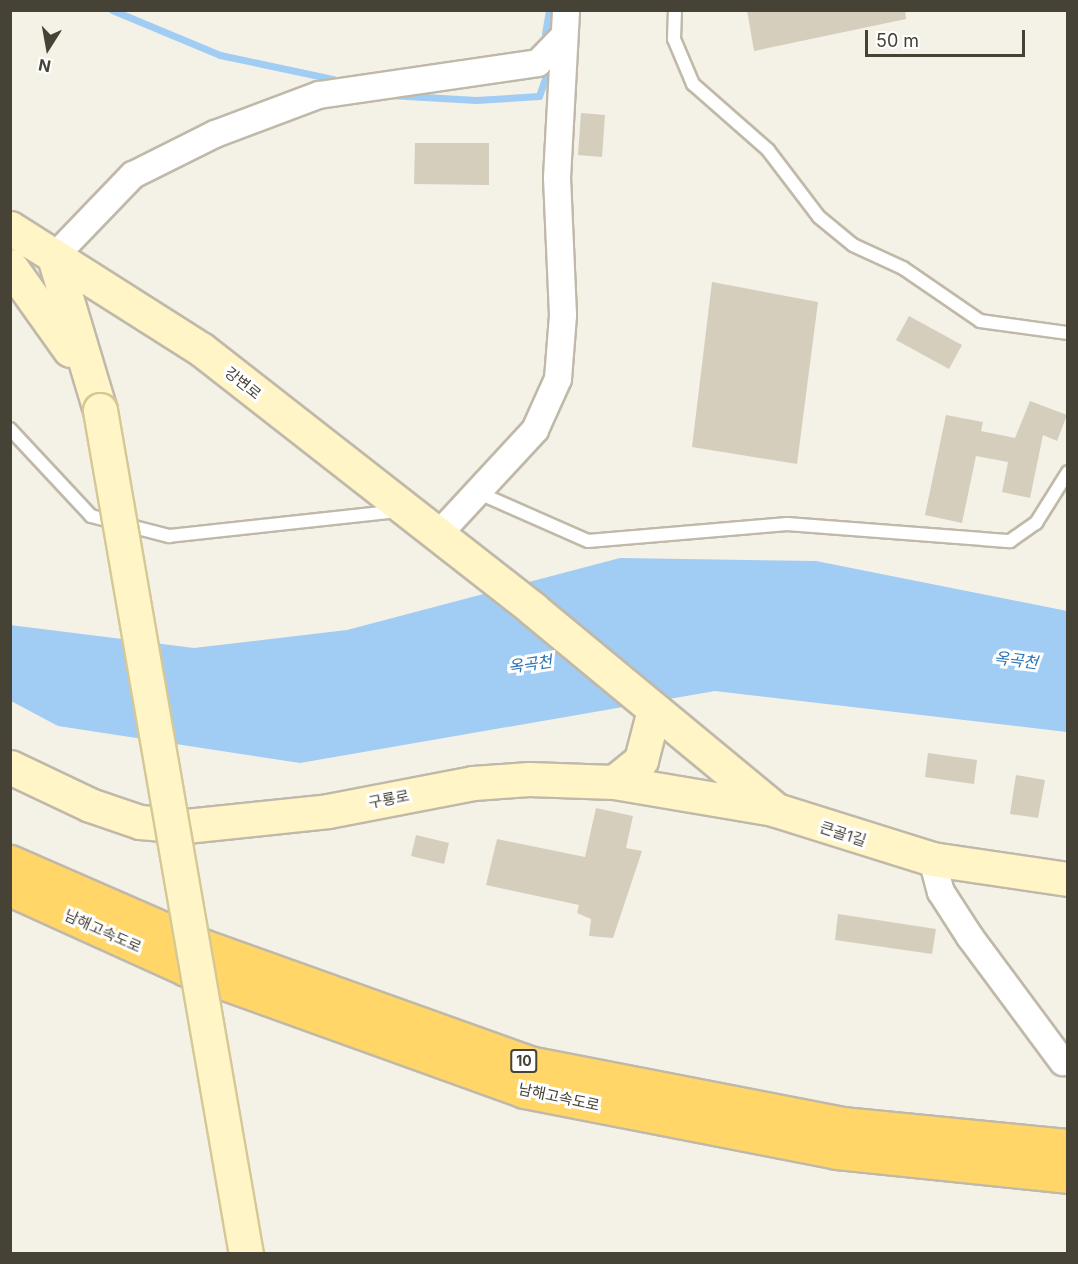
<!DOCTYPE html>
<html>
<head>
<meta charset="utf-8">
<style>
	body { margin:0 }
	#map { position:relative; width:1078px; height:1264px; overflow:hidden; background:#f4f1e7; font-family:Inter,"Noto Sans KR",sans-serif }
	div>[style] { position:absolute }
	.water>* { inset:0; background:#a1ccf3 }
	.stream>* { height:7px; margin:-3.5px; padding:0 3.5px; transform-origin:3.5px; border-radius:3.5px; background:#a1ccf3 }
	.building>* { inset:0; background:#d6cebc }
	.roads { filter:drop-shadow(2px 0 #c0b9a9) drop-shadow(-2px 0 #c0b9a9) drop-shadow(0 2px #c0b9a9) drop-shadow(0 -2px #c0b9a9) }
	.lane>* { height:12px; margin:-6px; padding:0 6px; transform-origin:6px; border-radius:6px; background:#fff }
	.street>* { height:26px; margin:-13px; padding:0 13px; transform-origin:13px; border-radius:13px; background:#fff }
	.secondary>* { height:33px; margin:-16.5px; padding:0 16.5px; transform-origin:16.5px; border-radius:16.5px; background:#fff5c6 }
	.highway>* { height:33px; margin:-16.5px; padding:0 16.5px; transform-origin:16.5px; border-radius:16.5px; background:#ffd667 }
	.bridges { filter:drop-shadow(2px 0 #d6c895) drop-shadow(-2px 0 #d6c895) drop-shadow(0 2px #d6c895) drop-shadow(0 -2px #d6c895) }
	.secondary-bridge>* { height:33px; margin:-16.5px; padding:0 16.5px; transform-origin:16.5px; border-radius:16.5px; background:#fff5c6 }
	span { translate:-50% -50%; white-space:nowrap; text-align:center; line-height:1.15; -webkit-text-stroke:6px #fff; paint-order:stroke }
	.shield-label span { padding:2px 4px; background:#fff; border:2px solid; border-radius:4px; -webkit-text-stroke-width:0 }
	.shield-label { font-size:14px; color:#474236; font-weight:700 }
	.street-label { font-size:15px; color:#474236 }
	.water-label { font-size:16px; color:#2b73b7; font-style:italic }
	.frame { position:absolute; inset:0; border:12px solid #474236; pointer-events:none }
	.north { position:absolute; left:18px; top:18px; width:60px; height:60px; -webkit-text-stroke:4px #fff; paint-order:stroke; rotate:191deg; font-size:16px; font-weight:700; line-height:24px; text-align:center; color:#474236 }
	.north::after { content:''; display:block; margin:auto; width:21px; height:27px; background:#474236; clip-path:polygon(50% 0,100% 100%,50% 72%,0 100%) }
	.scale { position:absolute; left:865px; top:30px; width:160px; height:27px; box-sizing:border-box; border:3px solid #474236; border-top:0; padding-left:8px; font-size:18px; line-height:21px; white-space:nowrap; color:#474236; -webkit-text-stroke:4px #fff; paint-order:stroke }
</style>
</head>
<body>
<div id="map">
	<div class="water">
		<div style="clip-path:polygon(620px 558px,816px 561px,1067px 611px,1067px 732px,715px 691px,300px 763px,58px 726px,11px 701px,10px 625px,194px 648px,347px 630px)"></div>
	</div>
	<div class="stream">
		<div style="left:112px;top:10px;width:117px;rotate:22.6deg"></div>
		<div style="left:220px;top:55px;width:116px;rotate:12deg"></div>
		<div style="left:545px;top:33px;width:23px;rotate:-80deg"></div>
		<div style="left:389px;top:95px;width:87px;rotate:3.3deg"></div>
		<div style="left:476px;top:100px;width:63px;rotate:-3.6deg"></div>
		<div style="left:539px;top:96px;width:24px;rotate:-71deg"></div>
	</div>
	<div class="building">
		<div style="clip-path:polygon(747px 10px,905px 10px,906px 19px,754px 51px)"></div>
		<div style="clip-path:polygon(581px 113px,605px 115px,602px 157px,578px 155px)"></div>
		<div style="clip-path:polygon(415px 143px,489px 143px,489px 185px,414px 184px)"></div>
		<div style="clip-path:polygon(712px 282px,818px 302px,797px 464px,692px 447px)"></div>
		<div style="clip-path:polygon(909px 316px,962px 345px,949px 369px,896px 340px)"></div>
		<div style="clip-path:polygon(1030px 401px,1067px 415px,1057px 441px,1043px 435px,1030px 498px,1002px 492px,1008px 462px,976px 456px,962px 523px,925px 515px,946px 415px,983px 422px,981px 431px,1015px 438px)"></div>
		<div style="clip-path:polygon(928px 753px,977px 760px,974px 784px,925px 777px)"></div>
		<div style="clip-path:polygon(1016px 775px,1045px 780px,1038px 818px,1010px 814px)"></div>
		<div style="clip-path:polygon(596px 808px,633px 816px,626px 848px,642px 851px,613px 938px,589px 936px,591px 919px,577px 913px,579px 905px,486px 885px,497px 839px,585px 857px)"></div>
		<div style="clip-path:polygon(416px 835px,449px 843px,444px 864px,411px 856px)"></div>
		<div style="clip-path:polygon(838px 914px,936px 929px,932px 954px,835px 940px)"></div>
	</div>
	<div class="roads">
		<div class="lane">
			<div style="left:675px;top:10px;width:29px;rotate:92deg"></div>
			<div style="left:674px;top:39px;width:49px;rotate:67.1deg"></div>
			<div style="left:693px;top:84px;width:100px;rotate:41.3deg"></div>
			<div style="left:768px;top:150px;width:84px;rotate:52.7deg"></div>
			<div style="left:819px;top:217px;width:44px;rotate:39.5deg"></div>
			<div style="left:853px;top:245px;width:55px;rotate:24.7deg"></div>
			<div style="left:903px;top:268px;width:93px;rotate:34.5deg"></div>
			<div style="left:980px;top:321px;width:89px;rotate:7.8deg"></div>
			<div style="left:10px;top:429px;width:119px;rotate:47deg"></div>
			<div style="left:91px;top:516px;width:81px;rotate:14.4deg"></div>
			<div style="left:169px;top:536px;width:231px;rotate:-6.2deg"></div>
			<div style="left:479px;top:493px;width:119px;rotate:23.8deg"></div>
			<div style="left:588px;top:541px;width:200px;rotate:-4.9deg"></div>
			<div style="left:787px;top:524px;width:224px;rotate:4.4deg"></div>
			<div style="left:1010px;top:541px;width:32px;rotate:-35deg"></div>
			<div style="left:1036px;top:523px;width:60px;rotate:-57.9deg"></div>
		</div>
		<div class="street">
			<div style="left:54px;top:257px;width:114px;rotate:-46.1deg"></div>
			<div style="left:133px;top:175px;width:92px;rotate:-26.6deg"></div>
			<div style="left:215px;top:134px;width:111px;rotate:-20.6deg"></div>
			<div style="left:319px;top:95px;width:221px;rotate:-8.3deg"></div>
			<div style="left:538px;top:63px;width:35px;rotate:-46deg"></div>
			<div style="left:436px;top:537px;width:146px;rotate:-47.2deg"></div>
			<div style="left:535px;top:430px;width:56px;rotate:-65.7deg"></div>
			<div style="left:558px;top:379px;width:64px;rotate:-85.5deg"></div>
			<div style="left:563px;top:315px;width:137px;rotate:-92.5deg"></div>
			<div style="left:557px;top:178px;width:168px;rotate:-86.9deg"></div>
			<div style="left:932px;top:859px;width:34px;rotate:75deg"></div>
			<div style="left:941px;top:892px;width:54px;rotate:57.2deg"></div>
			<div style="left:970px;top:937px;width:156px;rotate:53.4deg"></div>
		</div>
		<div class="secondary">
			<div style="left:10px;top:228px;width:227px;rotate:32.4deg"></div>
			<div style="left:202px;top:350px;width:420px;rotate:38deg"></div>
			<div style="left:533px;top:609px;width:315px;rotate:39.6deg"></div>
			<div style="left:776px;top:810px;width:164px;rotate:17.4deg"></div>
			<div style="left:932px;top:859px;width:137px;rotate:8.4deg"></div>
			<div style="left:54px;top:257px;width:160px;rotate:73.3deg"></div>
			<div style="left:10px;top:266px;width:103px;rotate:54.5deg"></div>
			<div style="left:10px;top:767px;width:89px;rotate:25.4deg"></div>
			<div style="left:90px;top:805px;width:53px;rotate:18.8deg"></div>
			<div style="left:140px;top:822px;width:46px;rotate:5deg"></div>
			<div style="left:186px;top:826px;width:143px;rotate:-6deg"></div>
			<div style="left:328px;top:811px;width:148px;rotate:-10.9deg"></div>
			<div style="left:473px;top:783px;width:56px;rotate:-4.1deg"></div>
			<div style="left:529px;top:779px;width:85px;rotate:2deg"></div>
			<div style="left:614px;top:782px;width:162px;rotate:9.6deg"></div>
			<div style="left:614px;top:782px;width:35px;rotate:-39deg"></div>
			<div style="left:641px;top:760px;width:52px;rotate:-75.4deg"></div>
		</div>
		<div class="highway">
			<div style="left:10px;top:862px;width:207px;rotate:23.6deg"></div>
			<div style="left:200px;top:945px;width:350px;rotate:19.7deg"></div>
			<div style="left:529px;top:1063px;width:320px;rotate:11deg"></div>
			<div style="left:843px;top:1124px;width:226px;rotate:5.6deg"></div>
			<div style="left:10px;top:889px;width:193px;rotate:24.4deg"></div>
			<div style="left:186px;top:969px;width:359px;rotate:19.8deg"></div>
			<div style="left:524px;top:1091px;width:319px;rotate:11deg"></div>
			<div style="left:837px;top:1152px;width:232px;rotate:5.9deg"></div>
		</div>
	</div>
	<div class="bridges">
		<div class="secondary-bridge">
			<div style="left:100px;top:410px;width:857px;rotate:80.19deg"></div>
		</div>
	</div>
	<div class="shield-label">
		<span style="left:524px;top:1061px">10</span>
	</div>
	<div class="street-label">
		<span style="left:243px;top:383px;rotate:39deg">강변로</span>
		<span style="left:389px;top:799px;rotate:-11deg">구룡로</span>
		<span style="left:843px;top:834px;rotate:18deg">큰골1길</span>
		<span style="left:103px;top:931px;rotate:24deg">남해고속도로</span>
		<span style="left:559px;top:1097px;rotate:12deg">남해고속도로</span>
	</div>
	<div class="water-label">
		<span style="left:1016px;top:660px;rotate:7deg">옥곡천</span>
		<span style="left:530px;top:664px;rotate:-8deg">옥곡천</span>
	</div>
	<div class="frame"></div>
	<div class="north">N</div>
	<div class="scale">50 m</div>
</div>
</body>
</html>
